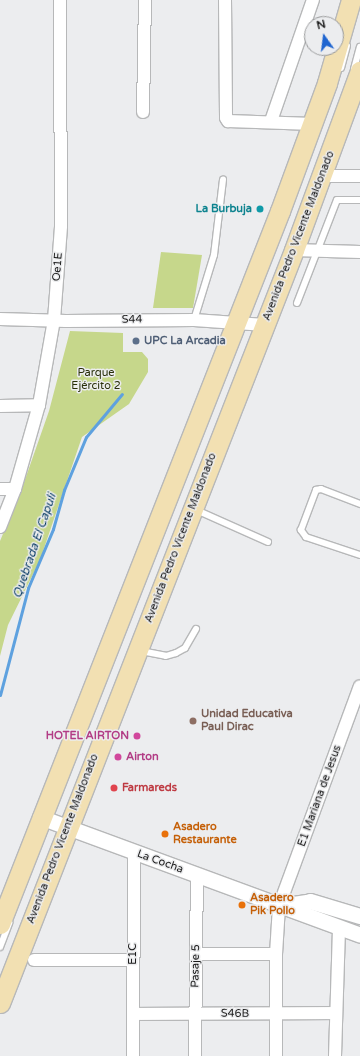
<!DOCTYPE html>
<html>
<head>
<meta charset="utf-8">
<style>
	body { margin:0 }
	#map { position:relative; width:360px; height:1056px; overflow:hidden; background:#ecedef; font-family:"Varela Round",sans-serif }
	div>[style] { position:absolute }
	.green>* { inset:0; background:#c6d78b }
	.stream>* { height:3px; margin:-1.5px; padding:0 1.5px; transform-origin:1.5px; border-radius:1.5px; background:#5ea1df }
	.roads { filter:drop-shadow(1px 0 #b7b8b9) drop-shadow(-1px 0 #b7b8b9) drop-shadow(0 1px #b7b8b9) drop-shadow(0 -1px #b7b8b9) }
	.service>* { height:6px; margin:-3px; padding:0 3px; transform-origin:3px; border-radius:3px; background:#fff }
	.minor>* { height:12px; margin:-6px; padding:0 6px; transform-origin:6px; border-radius:6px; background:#fff }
	.tertiary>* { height:15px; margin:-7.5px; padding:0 7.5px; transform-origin:7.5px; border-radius:7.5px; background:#fff }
	.primary>* { height:19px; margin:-9.5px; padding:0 9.5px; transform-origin:9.5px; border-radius:9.5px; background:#f2e0b2 }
	.dots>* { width:11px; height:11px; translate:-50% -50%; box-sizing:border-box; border:2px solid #ecedef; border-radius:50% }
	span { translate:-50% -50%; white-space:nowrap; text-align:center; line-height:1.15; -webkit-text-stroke:3px #ecedef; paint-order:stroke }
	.culture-label { font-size:11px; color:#0d838f; font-weight:700 }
	.right { translate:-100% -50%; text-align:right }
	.street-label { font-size:11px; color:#1a1a1a }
	.service-label { font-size:11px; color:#4e5e75; font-weight:700 }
	.left { translate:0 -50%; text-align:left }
	.park-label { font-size:11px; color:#29300a }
	.education-label { font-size:11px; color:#785e54; font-weight:700 }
	.hotel-label { font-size:11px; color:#b23c85; font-weight:700 }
	.health-label { font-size:11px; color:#be3a42; font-weight:700 }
	.food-label { font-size:11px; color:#c56008; font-weight:700 }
	.water-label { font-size:12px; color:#01365e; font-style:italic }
	.north { position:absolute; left:304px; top:16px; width:40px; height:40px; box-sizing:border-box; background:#ecedef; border:1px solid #98999a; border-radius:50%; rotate:346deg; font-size:11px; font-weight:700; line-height:16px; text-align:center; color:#1a1a1a }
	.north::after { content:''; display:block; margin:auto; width:14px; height:18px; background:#1f65d0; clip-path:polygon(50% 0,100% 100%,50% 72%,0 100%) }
</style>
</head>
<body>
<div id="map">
	<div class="green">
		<div style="clip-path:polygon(161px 252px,202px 255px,193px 308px,153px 308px)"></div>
		<div style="clip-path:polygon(70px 331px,123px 333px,123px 352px,142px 352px,148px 359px,148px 372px,129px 404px,82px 437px,40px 560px,8px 625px,0 656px,0 541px,21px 491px,49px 411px)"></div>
	</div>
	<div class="stream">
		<div style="left:0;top:695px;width:111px;rotate:-75.3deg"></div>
		<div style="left:28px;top:588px;width:64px;rotate:-67deg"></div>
		<div style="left:53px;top:529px;width:41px;rotate:-74.2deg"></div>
		<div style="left:64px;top:490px;width:57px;rotate:-67.5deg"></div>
		<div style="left:86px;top:437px;width:56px;rotate:-50.1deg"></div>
	</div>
	<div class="roads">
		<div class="service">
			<div style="left:341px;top:68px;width:23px;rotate:-75deg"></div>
			<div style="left:354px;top:69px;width:23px;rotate:-75deg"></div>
			<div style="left:297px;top:303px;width:110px;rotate:-68.8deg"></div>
			<div style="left:337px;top:200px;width:23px"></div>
			<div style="left:194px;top:320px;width:68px;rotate:-72.9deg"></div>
			<div style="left:214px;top:255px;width:76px;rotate:-83.2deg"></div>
			<div style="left:194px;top:509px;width:81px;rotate:24deg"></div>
			<div style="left:360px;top:555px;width:57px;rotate:-161.6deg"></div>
			<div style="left:306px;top:537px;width:9px;rotate:-126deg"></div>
			<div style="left:301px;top:530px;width:43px;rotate:-69.4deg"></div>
			<div style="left:316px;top:490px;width:5px;rotate:-11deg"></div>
			<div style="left:321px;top:489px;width:42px;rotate:21deg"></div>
			<div style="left:141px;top:651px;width:25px;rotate:11deg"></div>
			<div style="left:166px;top:656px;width:10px;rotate:-17deg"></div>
			<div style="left:176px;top:653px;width:10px;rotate:-29deg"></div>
			<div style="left:185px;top:648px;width:22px;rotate:-60deg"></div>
			<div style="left:0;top:947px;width:26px;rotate:-69deg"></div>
		</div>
		<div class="minor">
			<div style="left:225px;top:0;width:118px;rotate:89.5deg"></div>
			<div style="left:226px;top:118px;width:4px;rotate:56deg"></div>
			<div style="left:228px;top:121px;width:85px;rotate:2deg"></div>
			<div style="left:143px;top:112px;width:112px;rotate:-89deg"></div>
			<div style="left:271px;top:121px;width:128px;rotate:-70.9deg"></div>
			<div style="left:321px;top:176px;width:39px"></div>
			<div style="left:294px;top:250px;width:66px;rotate:1.7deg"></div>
			<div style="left:0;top:319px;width:66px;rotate:1.7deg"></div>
			<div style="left:66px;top:321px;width:128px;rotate:-0.4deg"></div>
			<div style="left:194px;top:320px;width:71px;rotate:4deg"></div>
			<div style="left:0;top:406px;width:39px;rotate:-1deg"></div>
			<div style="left:0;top:489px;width:15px"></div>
			<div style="left:0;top:527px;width:41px;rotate:-68.5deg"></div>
			<div style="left:15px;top:489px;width:87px;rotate:-74.1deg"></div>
			<div style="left:39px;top:405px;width:86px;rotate:-80deg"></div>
			<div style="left:54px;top:320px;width:94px;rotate:-85.7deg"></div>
			<div style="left:61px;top:226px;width:226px;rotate:-90.3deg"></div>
			<div style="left:196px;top:954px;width:80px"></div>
			<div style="left:34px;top:960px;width:99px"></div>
			<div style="left:133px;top:1014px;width:203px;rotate:-0.3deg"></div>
			<div style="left:133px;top:1056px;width:204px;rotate:-89.7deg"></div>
			<div style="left:195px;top:1056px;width:181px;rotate:-89.4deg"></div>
			<div style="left:276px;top:1056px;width:102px;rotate:-90deg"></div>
			<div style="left:276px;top:954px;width:48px;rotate:-86.4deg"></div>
			<div style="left:279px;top:906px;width:234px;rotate:-69.8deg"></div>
			<div style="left:335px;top:1056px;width:128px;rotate:-88.2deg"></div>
		</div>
		<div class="tertiary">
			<div style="left:40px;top:817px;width:341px;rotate:20.2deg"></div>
			<div style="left:280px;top:906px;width:30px;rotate:-9deg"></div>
			<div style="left:310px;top:901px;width:52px;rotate:16.7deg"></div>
		</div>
		<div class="primary">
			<div style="left:0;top:924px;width:766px;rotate:-68.56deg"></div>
			<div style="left:280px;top:211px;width:136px;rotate:-69.8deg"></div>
			<div style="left:327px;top:83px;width:86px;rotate:-73.9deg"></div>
			<div style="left:0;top:1003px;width:808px;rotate:-68.67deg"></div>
			<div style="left:294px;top:250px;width:191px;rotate:-69.8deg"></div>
		</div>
	</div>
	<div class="dots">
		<div style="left:260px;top:209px;background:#0f9aa8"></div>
		<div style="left:136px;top:341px;background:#5c6f8a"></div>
		<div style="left:193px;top:721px;background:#8d6e63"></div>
		<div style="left:137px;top:736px;background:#d1479c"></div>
		<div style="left:118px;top:757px;background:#d1479c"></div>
		<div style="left:114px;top:788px;background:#e0444e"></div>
		<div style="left:165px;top:834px;background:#e8710a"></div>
		<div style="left:242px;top:905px;background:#e8710a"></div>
	</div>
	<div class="culture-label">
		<span class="right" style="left:252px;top:209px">La Burbuja</span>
	</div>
	<div class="street-label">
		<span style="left:299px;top:236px;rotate:-69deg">Avenida Pedro Vicente Maldonado</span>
		<span style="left:58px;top:267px;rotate:-85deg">Oe1E</span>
		<span style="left:132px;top:320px;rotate:-1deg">S44</span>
		<span style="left:181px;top:538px;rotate:-69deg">Avenida Pedro Vicente Maldonado</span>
		<span style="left:320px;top:796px;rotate:-70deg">E1 Mariana de Jesus</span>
		<span style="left:63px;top:839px;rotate:-69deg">Avenida Pedro Vicente Maldonado</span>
		<span style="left:160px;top:862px;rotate:20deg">La Cocha</span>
		<span style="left:133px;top:954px;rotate:-90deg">E1C</span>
		<span style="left:196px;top:966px;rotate:-89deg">Pasaje 5</span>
		<span style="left:235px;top:1014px;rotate:1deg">S46B</span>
	</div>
	<div class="service-label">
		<span class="left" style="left:144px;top:341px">UPC La Arcadia</span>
	</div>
	<div class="park-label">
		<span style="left:96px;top:380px">Parque<br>Ejército 2</span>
	</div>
	<div class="education-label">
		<span class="left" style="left:201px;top:721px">Unidad Educativa<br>Paul Dirac</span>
	</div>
	<div class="hotel-label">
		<span class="right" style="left:129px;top:736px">HOTEL AIRTON</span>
		<span class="left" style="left:126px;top:757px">Airton</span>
	</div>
	<div class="health-label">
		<span class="left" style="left:122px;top:788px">Farmareds</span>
	</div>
	<div class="food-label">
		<span class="left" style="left:173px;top:834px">Asadero<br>Restaurante</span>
		<span class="left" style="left:250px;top:905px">Asadero<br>Pik Pollo</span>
	</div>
	<div class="water-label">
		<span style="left:35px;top:546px;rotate:-71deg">Quebrada El Capuli</span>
	</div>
	<div class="north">N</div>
</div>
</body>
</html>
